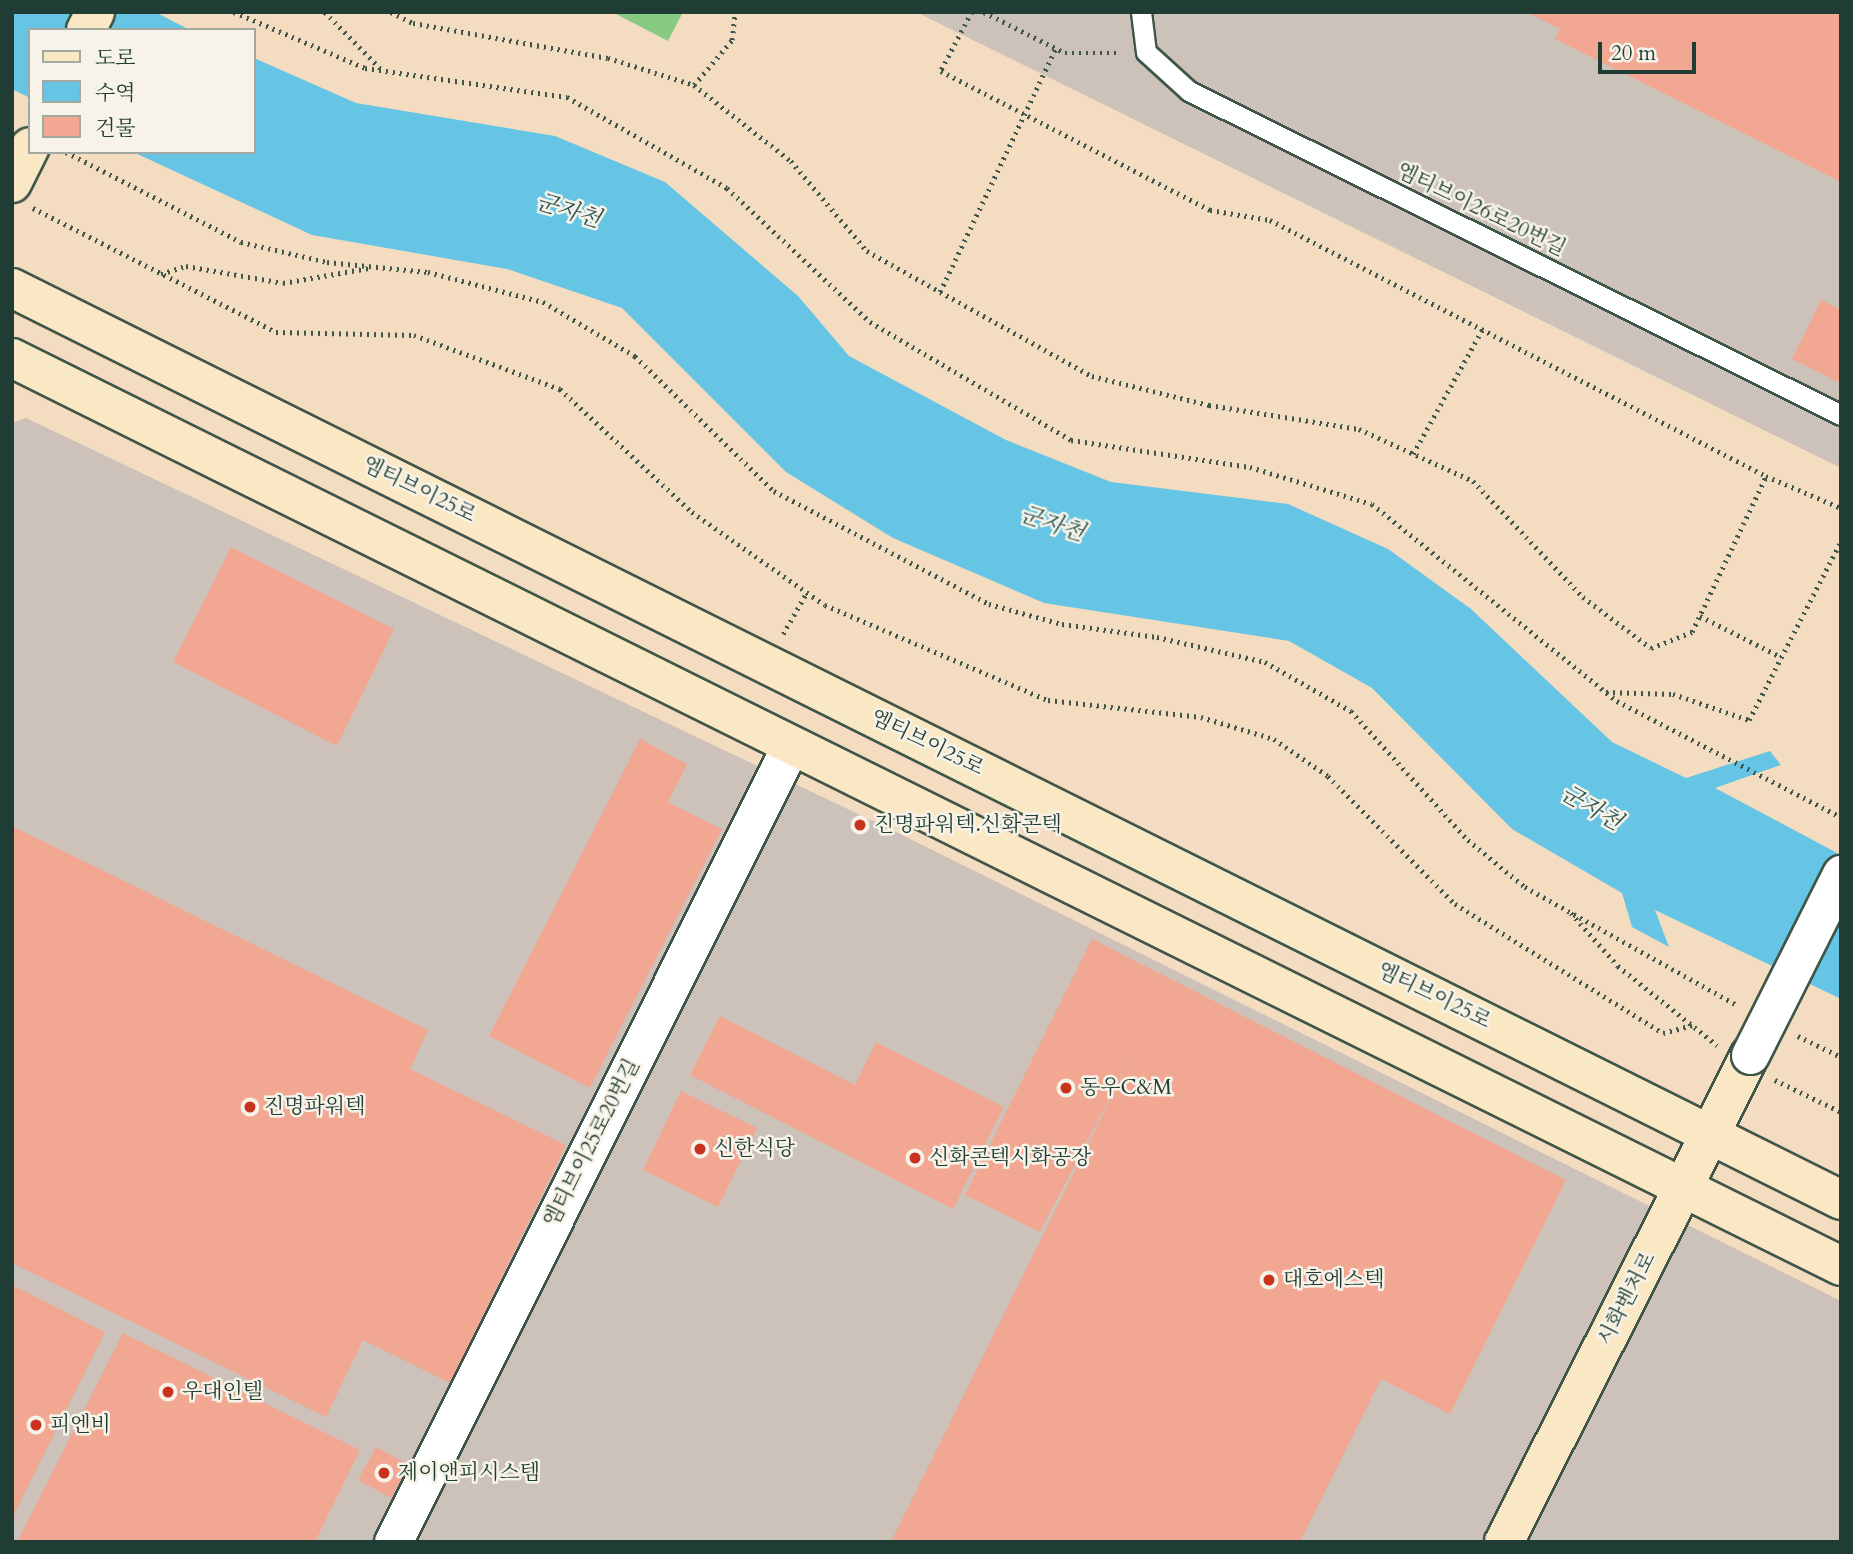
<!DOCTYPE html>
<html>
<head>
<meta charset="utf-8">
<style>
	body { margin:0 }
	#map { position:relative; width:1853px; height:1554px; overflow:hidden; background:#f4dcc1; font-family:Cardo,"Noto Serif KR",serif }
	div>[style] { position:absolute }
	.industrial>* { inset:0; background:#ccc2b9 }
	.green>* { inset:0; background:#88ca83 }
	.water>* { inset:0; background:#66c5e4 }
	.building>* { inset:0; background:#f1a792 }
	.path>* { height:4.5px; margin-top:-2.25px; transform-origin:0; background:repeating-linear-gradient(90deg,#3f5549 0 2px,transparent 0 7px) }
	.roads { filter:drop-shadow(2px 0 #3f5549) drop-shadow(-2px 0 #3f5549) drop-shadow(0 2px #3f5549) drop-shadow(0 -2px #3f5549) }
	.lane>* { height:19px; margin:-9.5px; padding:0 9.5px; transform-origin:9.5px; border-radius:9.5px; background:#fff }
	.street>* { height:37px; margin:-18.5px; padding:0 18.5px; transform-origin:18.5px; border-radius:18.5px; background:#fff }
	.secondary>* { height:38px; margin:-19px; padding:0 19px; transform-origin:19px; border-radius:19px; background:#fae7c3 }
	.bridges { filter:drop-shadow(2px 0 #3f5549) drop-shadow(-2px 0 #3f5549) drop-shadow(0 2px #3f5549) drop-shadow(0 -2px #3f5549) }
	.street-bridge>* { height:37px; margin:-18.5px; padding:0 18.5px; transform-origin:18.5px; border-radius:18.5px; background:#fff }
	.dots>* { width:19px; height:19px; translate:-50% -50%; box-sizing:border-box; border:4px solid #f7f3e8; border-radius:50% }
	span { translate:-50% -50%; white-space:nowrap; text-align:center; line-height:1.15; -webkit-text-stroke:5px #f7f3e8; paint-order:stroke }
	.street-label { font-size:21px; color:#1f3d34 }
	.poi-label { font-size:21px; color:#1f3d34 }
	.left { translate:0 -50%; text-align:left }
	.water-label { font-size:23px; color:#2d5857; font-style:italic }
	.frame { position:absolute; inset:0; border:14px solid #1f3d34; pointer-events:none }
	.legend { position:absolute; left:28px; top:28px; width:228px; height:126px; box-sizing:border-box; background:#f7f3e8; border:2px solid #a1aaa0; margin:0; padding:9px 12px; list-style:none; font-size:21px; color:#1f3d34 }
	.legend li { display:flex; align-items:center; gap:14px; height:35px }
	.legend b { width:35px; border:2px solid #a1aaa0 }
	.scale { position:absolute; left:1598px; top:42px; width:98px; height:32px; box-sizing:border-box; border:4px solid #1f3d34; border-top:0; padding-left:9px; font-size:21px; line-height:24px; white-space:nowrap; color:#1f3d34; -webkit-text-stroke:5px #f7f3e8; paint-order:stroke }
</style>
</head>
<body>
<div id="map">
	<div class="industrial">
		<div style="clip-path:polygon(916px 12px,1841px 12px,1841px 468px)"></div>
		<div style="clip-path:polygon(26px 418px,894px 831px,1841px 1301px,1841px 1542px,12px 1542px,12px 423px)"></div>
	</div>
	<div class="green">
		<div style="clip-path:polygon(612px 12px,683px 12px,668px 41px)"></div>
	</div>
	<div class="water">
		<div style="clip-path:polygon(12px 12px,155px 12px,190px 30px,30px 30px,30px 98px,12px 89px)"></div>
		<div style="clip-path:polygon(254px 58px,356px 103px,555px 136px,665px 182px,798px 296px,849px 356px,1006px 440px,1111px 482px,1288px 504px,1388px 549px,1471px 609px,1612px 742px,1686px 778px,1770px 751px,1781px 765px,1715px 788px,1841px 855px,1841px 999px,1655px 910px,1669px 947px,1632px 927px,1622px 893px,1512px 829px,1372px 688px,1289px 641px,1044px 603px,893px 538px,786px 472px,622px 308px,507px 269px,312px 235px,133px 152px,254px 152px)"></div>
	</div>
	<div class="building">
		<div style="clip-path:polygon(1526px 12px,1841px 12px,1841px 182px,1555px 39px,1560px 29px)"></div>
		<div style="clip-path:polygon(1821px 300px,1841px 310px,1841px 383px,1792px 359px)"></div>
		<div style="clip-path:polygon(231px 547px,394px 629px,337px 746px,173px 662px)"></div>
		<div style="clip-path:polygon(640px 739px,687px 764px,668px 802px,722px 829px,590px 1088px,489px 1036px)"></div>
		<div style="clip-path:polygon(12px 826px,428px 1030px,410px 1069px,566px 1145px,450px 1383px,363px 1340px,326px 1417px,12px 1263px)"></div>
		<div style="clip-path:polygon(1092px 939px,1566px 1180px,1450px 1414px,1381px 1379px,1300px 1542px,891px 1542px,1136px 1047px,1040px 1232px,965px 1195px)"></div>
		<div style="clip-path:polygon(720px 1016px,855px 1085px,876px 1042px,1004px 1107px,953px 1209px,690px 1075px)"></div>
		<div style="clip-path:polygon(681px 1091px,757px 1128px,718px 1207px,643px 1170px)"></div>
		<div style="clip-path:polygon(12px 1285px,105px 1332px,12px 1518px)"></div>
		<div style="clip-path:polygon(123px 1333px,360px 1450px,315px 1542px,17px 1542px)"></div>
		<div style="clip-path:polygon(376px 1447px,409px 1465px,391px 1498px,358px 1480px)"></div>
	</div>
	<div class="path">
		<div style="left:234px;top:12px;width:142px;rotate:23.1deg"></div>
		<div style="left:365px;top:68px;width:204px;rotate:8.2deg"></div>
		<div style="left:567px;top:97px;width:184px;rotate:29.6deg"></div>
		<div style="left:727px;top:188px;width:196px;rotate:43.1deg"></div>
		<div style="left:870px;top:322px;width:233px;rotate:30.4deg"></div>
		<div style="left:1071px;top:440px;width:181px;rotate:8.6deg"></div>
		<div style="left:1250px;top:467px;width:127px;rotate:16.9deg"></div>
		<div style="left:1372px;top:504px;width:314px;rotate:38.8deg"></div>
		<div style="left:1617px;top:701px;width:252px;rotate:27.4deg"></div>
		<div style="left:325px;top:12px;width:80px;rotate:45.5deg"></div>
		<div style="left:391px;top:12px;width:25px;rotate:27deg"></div>
		<div style="left:413px;top:23px;width:198px;rotate:10.2deg"></div>
		<div style="left:608px;top:58px;width:90px;rotate:17.4deg"></div>
		<div style="left:694px;top:85px;width:123px;rotate:38.1deg"></div>
		<div style="left:791px;top:161px;width:118px;rotate:49.8deg"></div>
		<div style="left:867px;top:251px;width:257px;rotate:29.1deg"></div>
		<div style="left:1092px;top:376px;width:121px;rotate:13.9deg"></div>
		<div style="left:1209px;top:405px;width:152px;rotate:9.1deg"></div>
		<div style="left:1359px;top:429px;width:125px;rotate:24.5deg"></div>
		<div style="left:1473px;top:481px;width:160px;rotate:46.5deg"></div>
		<div style="left:1583px;top:597px;width:85px;rotate:36.9deg"></div>
		<div style="left:1651px;top:648px;width:44px;rotate:-21.3deg"></div>
		<div style="left:1692px;top:632px;width:173px;rotate:-64.6deg"></div>
		<div style="left:972px;top:12px;width:67px;rotate:117.7deg"></div>
		<div style="left:941px;top:71px;width:303px;rotate:27.3deg"></div>
		<div style="left:1210px;top:210px;width:61px;rotate:9.5deg"></div>
		<div style="left:1270px;top:220px;width:558px;rotate:27.3deg"></div>
		<div style="left:1766px;top:476px;width:82px;rotate:23.1deg"></div>
		<div style="left:984px;top:12px;width:91px;rotate:26.8deg"></div>
		<div style="left:1065px;top:53px;width:55px"></div>
		<div style="left:694px;top:85px;width:59px;rotate:-49.8deg"></div>
		<div style="left:732px;top:40px;width:28px;rotate:-84deg"></div>
		<div style="left:66px;top:152px;width:197px;rotate:27.2deg"></div>
		<div style="left:241px;top:242px;width:88px;rotate:13.1deg"></div>
		<div style="left:327px;top:262px;width:101px;rotate:5.7deg"></div>
		<div style="left:428px;top:272px;width:119px;rotate:14.6deg"></div>
		<div style="left:543px;top:302px;width:107px;rotate:30.4deg"></div>
		<div style="left:635px;top:356px;width:194px;rotate:44.2deg"></div>
		<div style="left:774px;top:491px;width:243px;rotate:27.7deg"></div>
		<div style="left:989px;top:604px;width:76px;rotate:15.3deg"></div>
		<div style="left:1062px;top:624px;width:96px;rotate:7.8deg"></div>
		<div style="left:1157px;top:637px;width:111px;rotate:13deg"></div>
		<div style="left:1265px;top:662px;width:99px;rotate:29.7deg"></div>
		<div style="left:1351px;top:711px;width:174px;rotate:47.8deg"></div>
		<div style="left:1468px;top:840px;width:74px;rotate:39.5deg"></div>
		<div style="left:1525px;top:887px;width:243px;rotate:29.1deg"></div>
		<div style="left:33px;top:208px;width:273px;rotate:27deg"></div>
		<div style="left:276px;top:332px;width:138px;rotate:1.2deg"></div>
		<div style="left:414px;top:335px;width:156px;rotate:20.3deg"></div>
		<div style="left:560px;top:389px;width:180px;rotate:43deg"></div>
		<div style="left:692px;top:512px;width:162px;rotate:35deg"></div>
		<div style="left:825px;top:605px;width:242px;rotate:23.1deg"></div>
		<div style="left:1048px;top:700px;width:154px;rotate:6.3deg"></div>
		<div style="left:1201px;top:717px;width:76px;rotate:16.8deg"></div>
		<div style="left:1274px;top:739px;width:65px;rotate:34.4deg"></div>
		<div style="left:1328px;top:776px;width:180px;rotate:45.2deg"></div>
		<div style="left:1455px;top:904px;width:245px;rotate:31.8deg"></div>
		<div style="left:1663px;top:1033px;width:30px;rotate:-15deg"></div>
		<div style="left:161px;top:274px;width:26px;rotate:-18deg"></div>
		<div style="left:186px;top:266px;width:98px;rotate:9.9deg"></div>
		<div style="left:283px;top:283px;width:87px;rotate:-9.9deg"></div>
		<div style="left:940px;top:292px;width:270px;rotate:-64.6deg"></div>
		<div style="left:1413px;top:454px;width:142px;rotate:-60.9deg"></div>
		<div style="left:1700px;top:616px;width:91px;rotate:26.8deg"></div>
		<div style="left:783px;top:634px;width:48px;rotate:-60.3deg"></div>
		<div style="left:1606px;top:692px;width:67px;rotate:1.7deg"></div>
		<div style="left:1673px;top:694px;width:80px;rotate:18.9deg"></div>
		<div style="left:1749px;top:720px;width:201px;rotate:-62.8deg"></div>
		<div style="left:1571px;top:913px;width:71px;rotate:48.4deg"></div>
		<div style="left:1618px;top:966px;width:127px;rotate:38.6deg"></div>
		<div style="left:1798px;top:1036px;width:48px;rotate:26deg"></div>
		<div style="left:1775px;top:1080px;width:73px;rotate:25.9deg"></div>
	</div>
	<div class="roads">
		<div class="lane">
			<div style="left:1141px;top:12px;width:40px;rotate:82.9deg"></div>
			<div style="left:1146px;top:52px;width:58px;rotate:42.2deg"></div>
			<div style="left:1189px;top:91px;width:728px;rotate:26.42deg"></div>
		</div>
		<div class="street">
			<div style="left:393px;top:1542px;width:891px;rotate:-63.46deg"></div>
		</div>
		<div class="secondary">
			<div style="left:86px;top:30px;width:20px;rotate:-63deg"></div>
			<div style="left:12px;top:183px;width:40px;rotate:-63.4deg"></div>
			<div style="left:12px;top:288px;width:2044px;rotate:26.5deg"></div>
			<div style="left:12px;top:358px;width:2042px;rotate:26.4deg"></div>
			<div style="left:1504px;top:1542px;width:546px;rotate:-63.2deg"></div>
		</div>
	</div>
	<div class="bridges">
		<div class="street-bridge">
			<div style="left:1750px;top:1055px;width:203px;rotate:-63.3deg"></div>
		</div>
	</div>
	<div class="dots">
		<div style="left:860px;top:825px;background:#c8321e"></div>
		<div style="left:1066px;top:1088px;background:#c8321e"></div>
		<div style="left:250px;top:1107px;background:#c8321e"></div>
		<div style="left:700px;top:1149px;background:#c8321e"></div>
		<div style="left:915px;top:1158px;background:#c8321e"></div>
		<div style="left:1269px;top:1280px;background:#c8321e"></div>
		<div style="left:168px;top:1392px;background:#c8321e"></div>
		<div style="left:36px;top:1425px;background:#c8321e"></div>
		<div style="left:384px;top:1473px;background:#c8321e"></div>
	</div>
	<div class="street-label">
		<span style="left:1481px;top:210px;rotate:26deg">엠티브이26로20번길</span>
		<span style="left:419px;top:490px;rotate:26deg">엠티브이25로</span>
		<span style="left:927px;top:743px;rotate:26deg">엠티브이25로</span>
		<span style="left:1434px;top:996px;rotate:26deg">엠티브이25로</span>
		<span style="left:592px;top:1143px;rotate:-63deg">엠티브이25로20번길</span>
		<span style="left:1627px;top:1299px;rotate:-63deg">시화벤처로</span>
	</div>
	<div class="poi-label">
		<span class="left" style="left:874px;top:825px">진명파워텍.신화콘텍</span>
		<span class="left" style="left:1080px;top:1088px">동우C&amp;M</span>
		<span class="left" style="left:264px;top:1107px">진명파워텍</span>
		<span class="left" style="left:714px;top:1149px">신한식당</span>
		<span class="left" style="left:929px;top:1158px">신화콘텍시화공장</span>
		<span class="left" style="left:1283px;top:1280px">대호에스텍</span>
		<span class="left" style="left:182px;top:1392px">우대인텔</span>
		<span class="left" style="left:50px;top:1425px">피엔비</span>
		<span class="left" style="left:398px;top:1473px">제이앤피시스템</span>
	</div>
	<div class="water-label">
		<span style="left:568px;top:211px;rotate:17deg">군자천</span>
		<span style="left:1052px;top:524px;rotate:18deg">군자천</span>
		<span style="left:1591px;top:808px;rotate:30deg">군자천</span>
	</div>
	<div class="frame"></div>
	<ul class="legend">
	<li><b style="height:9px;background:#fae7c3"></b>도로</li>
	<li><b style="height:19px;background:#66c5e4"></b>수역</li>
	<li><b style="height:19px;background:#f1a792"></b>건물</li>
	</ul>
	<div class="scale">20 m</div>
</div>
</body>
</html>
